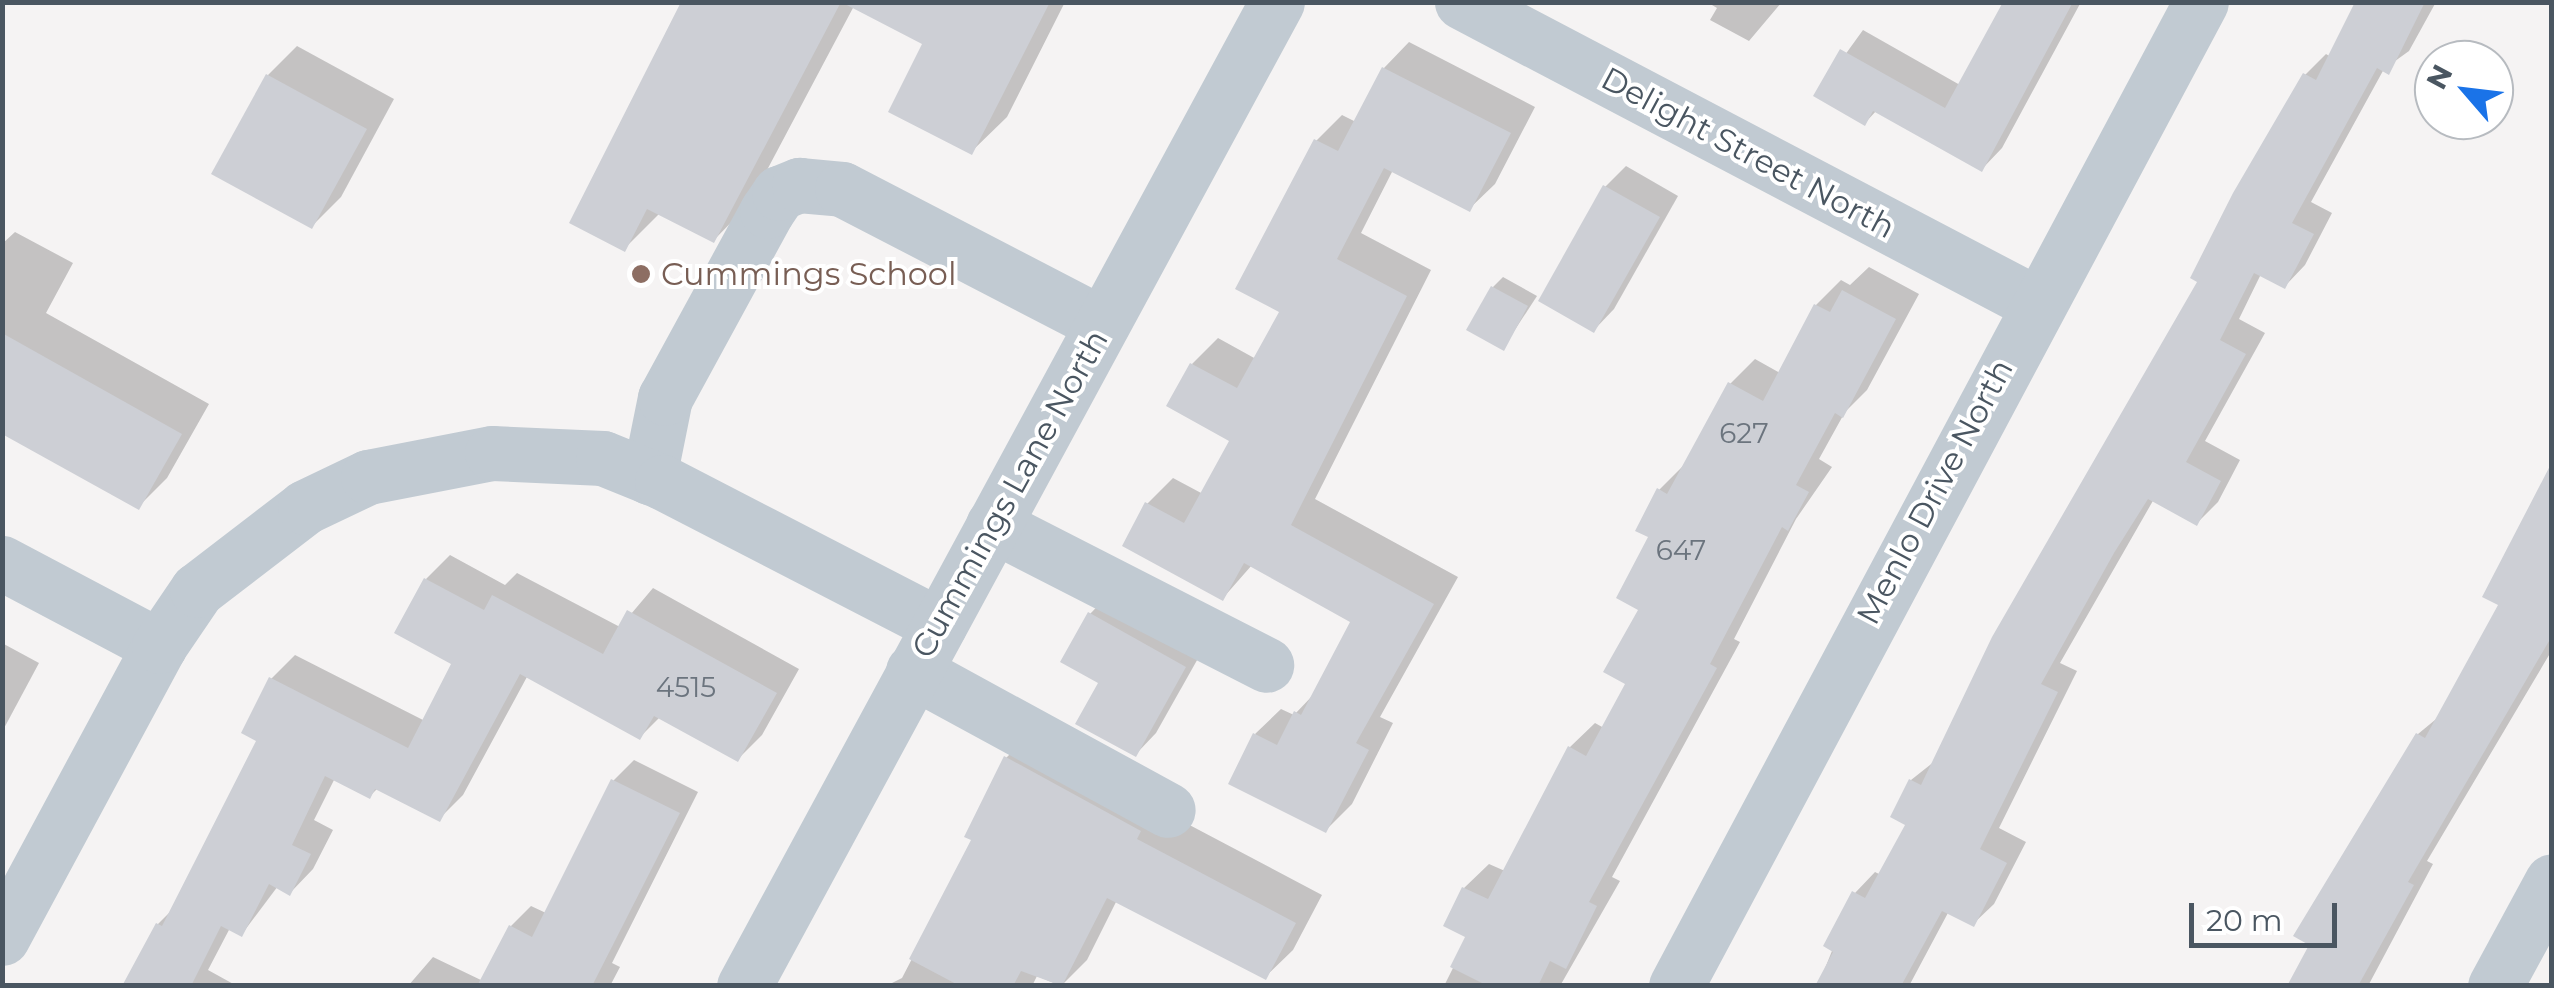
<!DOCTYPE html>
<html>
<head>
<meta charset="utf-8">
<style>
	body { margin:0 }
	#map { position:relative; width:2554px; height:988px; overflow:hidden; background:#f5f3f3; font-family:Montserrat,sans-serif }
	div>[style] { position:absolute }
	.shadow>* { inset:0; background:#0003 }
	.building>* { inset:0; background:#cdcfd5 }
	.minor>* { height:55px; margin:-27.5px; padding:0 27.5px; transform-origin:27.5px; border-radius:27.5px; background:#c1cad2 }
	.dots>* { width:28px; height:28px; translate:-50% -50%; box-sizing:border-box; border:5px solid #fff; border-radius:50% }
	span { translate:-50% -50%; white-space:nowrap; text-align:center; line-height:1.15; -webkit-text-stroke:8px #fff; paint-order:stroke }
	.number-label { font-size:28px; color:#6b747e }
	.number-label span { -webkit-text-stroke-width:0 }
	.street-label { font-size:32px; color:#4a5661 }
	.education-label { font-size:32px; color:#785e54 }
	.left { translate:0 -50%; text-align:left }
	.frame { position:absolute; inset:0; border:5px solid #4a5661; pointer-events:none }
	.north { position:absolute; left:2414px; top:40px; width:100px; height:100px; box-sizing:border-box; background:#fff; border:2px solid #b7bbc0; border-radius:50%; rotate:298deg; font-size:28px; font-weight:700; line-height:40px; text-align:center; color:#4a5661 }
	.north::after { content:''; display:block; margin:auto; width:35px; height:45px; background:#1a73e8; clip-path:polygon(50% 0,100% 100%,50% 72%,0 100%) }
	.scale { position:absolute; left:2189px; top:903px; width:148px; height:45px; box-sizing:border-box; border:5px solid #4a5661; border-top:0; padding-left:12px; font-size:30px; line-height:35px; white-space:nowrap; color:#4a5661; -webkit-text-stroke:8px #fff; paint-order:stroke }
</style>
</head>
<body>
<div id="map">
	<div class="shadow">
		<div style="clip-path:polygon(684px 2px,1065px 2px,1007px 117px,971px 152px,926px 43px,854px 6px,749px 204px,714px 240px,660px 213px,624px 249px)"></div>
		<div style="clip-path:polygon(1707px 2px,1782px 2px,1749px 41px,1710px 20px,1717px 8px)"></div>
		<div style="clip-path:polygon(2005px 2px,2081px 2px,2002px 148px,1982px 169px,1877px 110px,1865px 123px,1816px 95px,1863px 30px,1960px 85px)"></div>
		<div style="clip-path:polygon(2358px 2px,2436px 2px,2409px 51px,2384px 69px,2311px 202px,2332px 213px,2305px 265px,2285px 286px,2261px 274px,2239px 319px,2265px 333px,2205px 441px,2240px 460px,2218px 502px,2197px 523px,2154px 499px,2060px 663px,2077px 671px,1999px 828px,2026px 842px,1994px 904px,1973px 924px,1949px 911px,1909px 986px,1818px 986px,1855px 893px,1875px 872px,1881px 875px,1908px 824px,1911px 780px,1935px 761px,2201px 281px,2305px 75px,2326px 54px,2331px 57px)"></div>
		<div style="clip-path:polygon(1409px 42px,1535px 107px,1495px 184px,1469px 209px,1393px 170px,1361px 233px,1431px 270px,1315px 499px,1458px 577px,1380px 717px,1393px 723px,1352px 804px,1326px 830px,1255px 734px,1281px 709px,1294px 715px,1315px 693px,1354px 621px,1252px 565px,1223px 598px,1147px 504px,1173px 478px,1203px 494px,1232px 440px,1192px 364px,1218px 338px,1256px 359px,1282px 311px,1316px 141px,1342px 115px,1356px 122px,1384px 68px)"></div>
		<div style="clip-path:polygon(297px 46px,394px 99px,341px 197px,312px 226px,268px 75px)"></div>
		<div style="clip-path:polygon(1626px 166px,1678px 196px,1614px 309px,1594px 330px,1605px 187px)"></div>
		<div style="clip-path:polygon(15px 232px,73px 263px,46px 313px,209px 404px,167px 478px,138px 507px,2px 431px,2px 244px)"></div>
		<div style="clip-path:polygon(1869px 267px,1919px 294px,1867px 390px,1845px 412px,1819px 459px,1832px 467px,1796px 519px,1734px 639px,1740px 642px,1612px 877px,1620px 881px,1560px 986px,1444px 986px,1469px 936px,1464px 888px,1489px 864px,1505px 871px,1570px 747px,1595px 723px,1604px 728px,1628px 683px,1659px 490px,1684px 465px,1730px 384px,1755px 359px,1780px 373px,1816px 305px,1841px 280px,1850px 285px)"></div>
		<div style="clip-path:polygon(1503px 277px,1537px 296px,1503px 348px,1493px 287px)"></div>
		<div style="clip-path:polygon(2552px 481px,2552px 650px,2427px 861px,2433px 864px,2368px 986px,2290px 986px,2312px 944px,2296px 935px,2418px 734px,2441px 715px,2501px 604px)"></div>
		<div style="clip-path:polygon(450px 555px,505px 585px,517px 573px,620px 627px,653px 588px,799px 669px,762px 735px,738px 759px,661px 716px,640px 737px,528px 675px,463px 795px,439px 819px,378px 788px,370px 796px,335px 778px,314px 820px,333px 830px,313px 869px,290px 893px,278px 886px,242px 934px,230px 928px,208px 970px,237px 986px,143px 986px,158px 924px,174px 908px,259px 740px,271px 679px,295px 655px,425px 721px,455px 663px,426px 579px)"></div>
		<div style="clip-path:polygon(1110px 593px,1205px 646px,1156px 733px,1136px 754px,1101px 682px,1090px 614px)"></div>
		<div style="clip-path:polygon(2px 643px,39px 663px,2px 732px)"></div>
		<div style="clip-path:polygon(1034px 730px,1163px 811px,1322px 895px,1293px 950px,1265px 977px,1117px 900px,1087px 960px,1061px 986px,1037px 976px,1032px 986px,886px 986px,902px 978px,974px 839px,1006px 758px)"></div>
		<div style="clip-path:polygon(634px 760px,698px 792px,612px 963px,620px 967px,610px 986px,408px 986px,433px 957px,483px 981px,511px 926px,531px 906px,546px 913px,614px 780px)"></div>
	</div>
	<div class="building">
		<div style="clip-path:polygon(681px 2px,841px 2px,714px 243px,647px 209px,625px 252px,569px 223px)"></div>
		<div style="clip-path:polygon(841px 2px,1050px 2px,972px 155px,888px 112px,922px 44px)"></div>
		<div style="clip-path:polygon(2003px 2px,2073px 2px,1982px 172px,1873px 111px,1865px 126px,1813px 96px,1840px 49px,1945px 108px)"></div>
		<div style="clip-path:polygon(2355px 2px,2425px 2px,2389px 75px,2377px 68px,2292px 223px,2314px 234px,2285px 289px,2254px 273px,2220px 340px,2246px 354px,2186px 462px,2221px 481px,2197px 526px,2148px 499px,2114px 553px,2041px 684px,2058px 692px,1980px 849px,2007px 863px,1974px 927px,1942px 911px,1901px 986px,1815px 986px,1833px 952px,1823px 946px,1852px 891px,1865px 898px,1905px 825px,1890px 817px,1909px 779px,1921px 785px,1992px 637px,2197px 282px,2190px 278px,2233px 193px,2303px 73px,2316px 80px)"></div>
		<div style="clip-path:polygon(1382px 67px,1511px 133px,1470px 212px,1384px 168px,1337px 259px,1407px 296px,1291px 525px,1434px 604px,1356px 743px,1369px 750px,1326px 833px,1228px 784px,1253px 733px,1277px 745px,1294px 711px,1301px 715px,1350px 622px,1244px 563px,1223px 601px,1122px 546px,1145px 502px,1184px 523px,1229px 441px,1166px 406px,1190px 363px,1237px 388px,1279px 312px,1235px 289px,1314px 139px,1338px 151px)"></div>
		<div style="clip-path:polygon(266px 74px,367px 129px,312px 229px,211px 174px)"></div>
		<div style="clip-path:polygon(1603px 185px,1660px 217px,1594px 333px,1538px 301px)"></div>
		<div style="clip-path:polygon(1491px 286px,1528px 306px,1504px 351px,1466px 330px)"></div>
		<div style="clip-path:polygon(1842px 290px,1896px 319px,1843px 418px,1835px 413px,1796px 485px,1809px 492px,1788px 531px,1782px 527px,1710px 664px,1717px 668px,1589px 902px,1597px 906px,1566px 969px,1550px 961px,1538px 986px,1488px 986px,1450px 967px,1465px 937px,1443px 926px,1462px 887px,1488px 899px,1568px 746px,1586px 756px,1625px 684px,1603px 672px,1638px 610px,1616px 598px,1648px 537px,1635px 531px,1657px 488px,1667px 494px,1728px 382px,1763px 401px,1814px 304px,1830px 312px)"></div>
		<div style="clip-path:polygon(2px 333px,182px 434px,139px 510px,2px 434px)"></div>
		<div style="clip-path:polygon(2552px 462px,2552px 636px,2408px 882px,2414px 885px,2358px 986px,2287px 986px,2309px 945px,2293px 936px,2416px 733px,2425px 738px,2498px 605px,2482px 597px)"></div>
		<div style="clip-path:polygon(424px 578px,484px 610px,492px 595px,603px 654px,627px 610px,777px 693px,738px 762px,654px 716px,640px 740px,520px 674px,440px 822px,375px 789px,370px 799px,325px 776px,292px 845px,311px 854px,290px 896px,269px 884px,242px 937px,221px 926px,191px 986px,122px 986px,156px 923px,162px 926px,256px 741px,241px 733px,269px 677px,408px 748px,451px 664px,394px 633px)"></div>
		<div style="clip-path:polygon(1088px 612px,1186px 667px,1136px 757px,1075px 724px,1098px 683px,1060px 662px)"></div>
		<div style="clip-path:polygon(1004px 756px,1141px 831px,1137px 839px,1296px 923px,1266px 980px,1107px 898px,1062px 986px,1021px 971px,1013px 986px,960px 986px,909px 959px,971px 840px,964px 837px)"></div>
		<div style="clip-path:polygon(611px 779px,680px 813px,592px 986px,477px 986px,509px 925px,532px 937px)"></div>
	</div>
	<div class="minor">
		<div style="left:1462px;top:2px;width:647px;rotate:27.71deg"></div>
		<div style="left:649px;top:477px;width:81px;rotate:-78.6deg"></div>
		<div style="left:665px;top:398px;width:213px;rotate:-61.4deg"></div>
		<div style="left:767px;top:211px;width:22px;rotate:-56deg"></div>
		<div style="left:779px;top:193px;width:22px;rotate:-22deg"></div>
		<div style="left:799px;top:185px;width:43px;rotate:5.3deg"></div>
		<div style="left:842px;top:189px;width:293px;rotate:27.4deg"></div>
		<div style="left:993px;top:525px;width:307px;rotate:27.1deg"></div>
		<div style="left:2px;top:563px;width:178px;rotate:27.9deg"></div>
		<div style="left:913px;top:671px;width:290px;rotate:28.6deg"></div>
		<div style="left:2px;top:938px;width:332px;rotate:-61.7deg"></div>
		<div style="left:159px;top:646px;width:68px;rotate:-55.8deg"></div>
		<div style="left:197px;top:590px;width:136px;rotate:-37.5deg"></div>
		<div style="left:305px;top:507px;width:70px;rotate:-25.5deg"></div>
		<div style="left:368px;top:477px;width:126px;rotate:-11deg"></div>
		<div style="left:492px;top:453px;width:111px;rotate:2.6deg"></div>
		<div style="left:603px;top:458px;width:64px;rotate:22.1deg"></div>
		<div style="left:662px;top:482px;width:312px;rotate:27.3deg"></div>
		<div style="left:744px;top:986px;width:1119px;rotate:-61.56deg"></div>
		<div style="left:1676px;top:986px;width:1115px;rotate:-61.92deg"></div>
		<div style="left:2495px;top:986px;width:119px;rotate:-61.5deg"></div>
	</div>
	<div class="dots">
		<div style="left:641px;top:274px;background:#8d6e63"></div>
	</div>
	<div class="number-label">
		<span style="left:1744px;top:433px">627</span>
		<span style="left:1681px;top:550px">647</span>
		<span style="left:686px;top:687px">4515</span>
	</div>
	<div class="street-label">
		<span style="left:1748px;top:153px;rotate:28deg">Delight Street North</span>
		<span style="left:1935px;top:492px;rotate:-62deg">Menlo Drive North</span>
		<span style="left:1010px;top:494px;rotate:-61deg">Cummings Lane North</span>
	</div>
	<div class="education-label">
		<span class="left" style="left:661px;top:274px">Cummings School</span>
	</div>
	<div class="frame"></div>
	<div class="north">N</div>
	<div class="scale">20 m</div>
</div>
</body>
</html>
